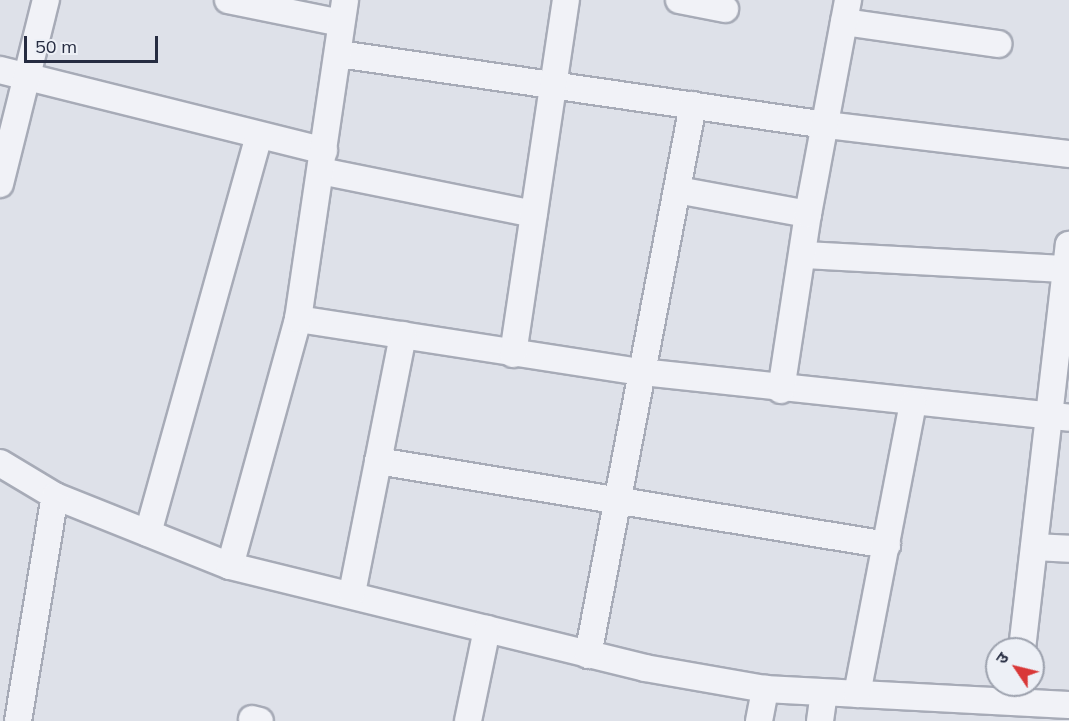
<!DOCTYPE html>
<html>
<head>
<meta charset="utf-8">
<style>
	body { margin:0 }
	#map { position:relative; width:1069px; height:721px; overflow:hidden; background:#dee1e9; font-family:Mulish,"Noto Sans Devanagari",sans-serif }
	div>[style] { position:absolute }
	.roads { filter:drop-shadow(2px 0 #a7abb7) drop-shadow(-2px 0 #a7abb7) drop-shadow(0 2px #a7abb7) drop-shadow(0 -2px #a7abb7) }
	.minor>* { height:26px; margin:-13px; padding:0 13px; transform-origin:13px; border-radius:13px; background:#f1f2f7 }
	span { translate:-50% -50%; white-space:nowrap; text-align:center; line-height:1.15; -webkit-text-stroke:5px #edf0f6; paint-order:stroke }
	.north { position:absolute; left:985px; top:637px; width:60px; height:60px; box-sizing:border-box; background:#edf0f6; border:2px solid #9da2ae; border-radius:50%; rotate:305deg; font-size:16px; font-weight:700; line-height:24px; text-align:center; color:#262c41 }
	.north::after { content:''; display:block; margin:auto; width:21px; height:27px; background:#d93838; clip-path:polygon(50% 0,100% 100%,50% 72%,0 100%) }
	.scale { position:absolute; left:24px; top:36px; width:134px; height:27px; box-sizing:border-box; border:3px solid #262c41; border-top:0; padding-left:8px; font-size:18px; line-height:21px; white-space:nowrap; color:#262c41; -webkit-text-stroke:4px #edf0f6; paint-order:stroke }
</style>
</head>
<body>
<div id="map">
	<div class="roads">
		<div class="minor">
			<div style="left:228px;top:0;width:115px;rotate:11.5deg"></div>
			<div style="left:679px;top:0;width:47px;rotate:11.1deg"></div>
			<div style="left:844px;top:22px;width:156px;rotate:8.1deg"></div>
			<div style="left:339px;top:54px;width:492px;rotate:8.3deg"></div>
			<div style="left:826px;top:125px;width:245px;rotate:6.8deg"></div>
			<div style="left:0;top:70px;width:334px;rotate:14deg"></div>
			<div style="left:321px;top:171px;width:217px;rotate:11.4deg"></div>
			<div style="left:0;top:184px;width:190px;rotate:-76deg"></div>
			<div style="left:677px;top:190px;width:133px;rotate:10.4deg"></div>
			<div style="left:804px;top:255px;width:261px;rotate:3.1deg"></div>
			<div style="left:298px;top:319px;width:348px;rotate:8.8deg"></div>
			<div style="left:642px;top:372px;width:429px;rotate:6.1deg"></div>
			<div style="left:513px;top:354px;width:358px;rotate:-81.5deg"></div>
			<div style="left:781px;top:390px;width:178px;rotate:-81.3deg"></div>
			<div style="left:808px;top:214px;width:218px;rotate:-79.4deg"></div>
			<div style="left:378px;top:461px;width:516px;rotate:9.37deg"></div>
			<div style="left:0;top:463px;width:64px;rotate:31deg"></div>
			<div style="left:55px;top:496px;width:188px;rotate:21.8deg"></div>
			<div style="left:230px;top:566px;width:427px;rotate:13.8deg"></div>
			<div style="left:645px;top:668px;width:122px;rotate:9.9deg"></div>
			<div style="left:765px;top:689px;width:304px;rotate:3deg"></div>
			<div style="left:148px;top:533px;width:412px;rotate:-74.4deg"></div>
			<div style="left:1034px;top:547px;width:35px;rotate:3deg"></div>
			<div style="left:230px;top:566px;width:256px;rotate:-74.6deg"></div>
			<div style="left:298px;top:319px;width:322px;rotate:-81.6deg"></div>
			<div style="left:352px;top:593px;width:263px;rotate:-78.8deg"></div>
			<div style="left:1022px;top:649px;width:407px;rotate:-83.4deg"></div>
			<div style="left:588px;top:655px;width:560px;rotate:-79.19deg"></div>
			<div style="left:857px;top:694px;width:296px;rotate:-79.1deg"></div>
			<div style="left:252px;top:719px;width:8px;rotate:14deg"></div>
			<div style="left:18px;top:721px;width:228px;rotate:-80.7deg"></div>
			<div style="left:468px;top:721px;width:94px;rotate:-78.3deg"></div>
			<div style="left:759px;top:721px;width:33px;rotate:-79deg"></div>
			<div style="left:820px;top:721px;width:28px;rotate:-82deg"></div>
		</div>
	</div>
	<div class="north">उ</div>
	<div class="scale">50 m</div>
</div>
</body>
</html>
